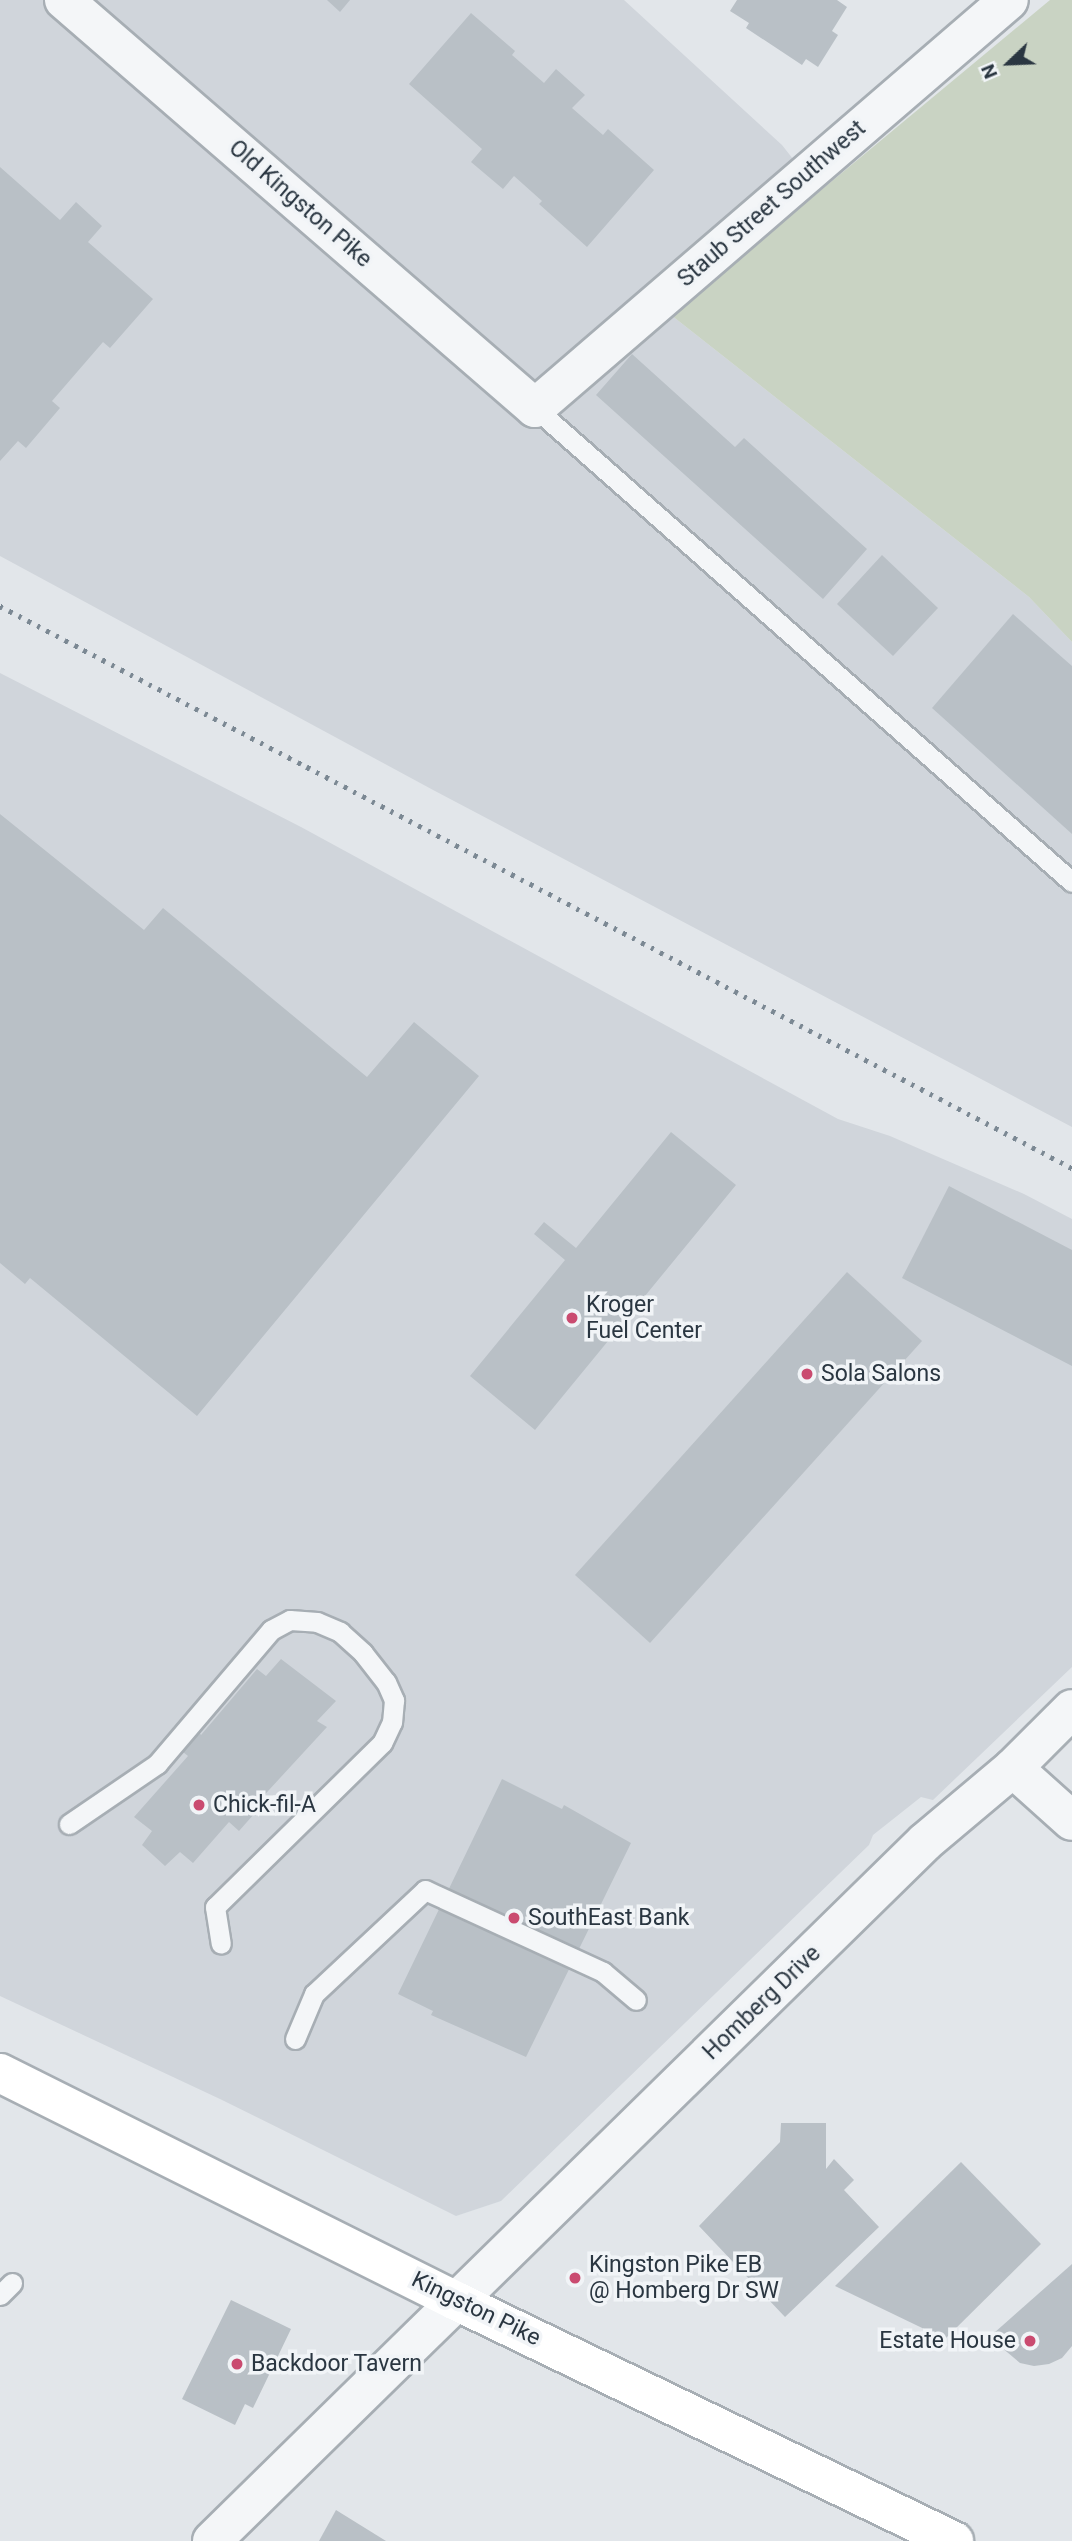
<!DOCTYPE html>
<html>
<head>
<meta charset="utf-8">
<style>
	body { margin:0 }
	#map { position:relative; width:1072px; height:2541px; overflow:hidden; background:#e2e6ea; font-family:Roboto,sans-serif }
	div>[style] { position:absolute }
	.built>* { inset:0; background:#d0d5db }
	.green>* { inset:0; background:#c9d3c3 }
	.building>* { inset:0; background:#b9c0c6 }
	.roads { filter:drop-shadow(2px 0 #a7aeb4) drop-shadow(-2px 0 #a7aeb4) drop-shadow(0 2px #a7aeb4) drop-shadow(0 -2px #a7aeb4) }
	.service>* { height:19px; margin:-9.5px; padding:0 9.5px; transform-origin:9.5px; border-radius:9.5px; background:#f4f6f8 }
	.minor>* { height:38px; margin:-19px; padding:0 19px; transform-origin:19px; border-radius:19px; background:#f4f6f8 }
	.primary>* { height:38px; margin:-19px; padding:0 19px; transform-origin:19px; border-radius:19px; background:#fff }
	.rail>* { height:5px; margin-top:-2.5px; transform-origin:0; background:repeating-linear-gradient(90deg,#7b8893 0 3.5px,transparent 0 10.5px) }
	.dots>* { width:19px; height:19px; translate:-50% -50%; box-sizing:border-box; border:4px solid #f1f4f7; border-radius:50% }
	span { translate:-50% -50%; white-space:nowrap; text-align:center; line-height:1.15; -webkit-text-stroke:7px #f1f4f7; paint-order:stroke }
	.street-label { font-size:23px; color:#2a3641 }
	.poi-label { font-size:23px; color:#2a3641 }
	.left { translate:0 -50%; text-align:left }
	.right { translate:-100% -50%; text-align:right }
	.north { position:absolute; left:974px; top:28px; width:70px; height:70px; -webkit-text-stroke:5px #f1f4f7; paint-order:stroke; rotate:247deg; font-size:19px; font-weight:700; line-height:28px; text-align:center; color:#2a3641 }
	.north::after { content:''; display:block; margin:auto; width:24px; height:32px; background:#2a3641; clip-path:polygon(50% 0,100% 100%,50% 72%,0 100%) }
</style>
</head>
<body>
<div id="map">
	<div class="built">
		<div style="clip-path:polygon(0 0,624px 0,782px 145px,819px 192px,671px 315px,1029px 597px,1072px 642px,1072px 1127px,435px 791px,0 556px)"></div>
		<div style="clip-path:polygon(0 673px,301px 827px,838px 1119px,890px 1136px,1024px 1194px,1072px 1219px,1072px 1667px,933px 1800px,921px 1797px,873px 1835px,869px 1845px,501px 2201px,456px 2216px,220px 2099px,0 1996px)"></div>
	</div>
	<div class="green">
		<div style="clip-path:polygon(1050px 0,1072px 0,1072px 642px,1029px 597px,671px 315px)"></div>
	</div>
	<div class="building">
		<div style="clip-path:polygon(327px 0,350px 0,340px 12px)"></div>
		<div style="clip-path:polygon(737px 0,837px 0,847px 7px,832px 31px,838px 35px,818px 67px,806px 59px,802px 65px,746px 28px,749px 23px,730px 11px)"></div>
		<div style="clip-path:polygon(471px 13px,515px 51px,512px 55px,544px 83px,556px 69px,585px 95px,572px 108px,603px 135px,608px 129px,654px 170px,587px 247px,539px 204px,542px 201px,514px 176px,503px 189px,471px 162px,482px 149px,409px 84px)"></div>
		<div style="clip-path:polygon(0 167px,60px 220px,76px 202px,102px 226px,88px 242px,153px 299px,110px 348px,103px 342px,52px 401px,60px 408px,26px 448px,18px 441px,0 461px)"></div>
		<div style="clip-path:polygon(632px 354px,735px 447px,744px 438px,867px 549px,823px 599px,596px 395px)"></div>
		<div style="clip-path:polygon(882px 555px,938px 608px,893px 656px,837px 604px)"></div>
		<div style="clip-path:polygon(1013px 614px,1072px 666px,1072px 834px,932px 708px)"></div>
		<div style="clip-path:polygon(0 814px,144px 930px,163px 908px,367px 1077px,414px 1022px,479px 1076px,197px 1416px,30px 1278px,25px 1284px,0 1263px)"></div>
		<div style="clip-path:polygon(671px 1132px,736px 1185px,535px 1430px,470px 1376px,565px 1260px,534px 1234px,544px 1222px,576px 1248px)"></div>
		<div style="clip-path:polygon(949px 1186px,1072px 1250px,1072px 1366px,902px 1278px)"></div>
		<div style="clip-path:polygon(847px 1272px,922px 1341px,650px 1643px,575px 1575px)"></div>
		<div style="clip-path:polygon(281px 1659px,336px 1701px,317px 1721px,327px 1727px,257px 1803px,261px 1806px,239px 1831px,229px 1822px,193px 1863px,180px 1852px,165px 1866px,142px 1845px,152px 1831px,134px 1817px,188px 1756px,183px 1752px,199px 1732px,201px 1735px,257px 1669px,266px 1676px)"></div>
		<div style="clip-path:polygon(502px 1779px,562px 1809px,564px 1805px,631px 1843px,526px 2057px,431px 2015px,433px 2011px,398px 1994px)"></div>
		<div style="clip-path:polygon(781px 2123px,826px 2123px,826px 2169px,834px 2159px,854px 2180px,844px 2190px,879px 2227px,785px 2317px,699px 2226px,780px 2142px)"></div>
		<div style="clip-path:polygon(961px 2162px,1041px 2244px,945px 2339px,835px 2286px)"></div>
		<div style="clip-path:polygon(1072px 2264px,1072px 2346px,1062px 2358px,1049px 2364px,1034px 2366px,1020px 2363px,1001px 2347px,994px 2333px)"></div>
		<div style="clip-path:polygon(231px 2300px,291px 2329px,253px 2408px,245px 2404px,235px 2425px,182px 2399px)"></div>
		<div style="clip-path:polygon(336px 2510px,386px 2541px,319px 2541px)"></div>
	</div>
	<div class="roads">
		<div class="service">
			<div style="left:535px;top:408px;width:716px;rotate:41.43deg"></div>
			<div style="left:69px;top:1824px;width:107px;rotate:-34.3deg"></div>
			<div style="left:157px;top:1764px;width:176px;rotate:-49.6deg"></div>
			<div style="left:271px;top:1630px;width:21px;rotate:-28deg"></div>
			<div style="left:290px;top:1620px;width:27px;rotate:4deg"></div>
			<div style="left:317px;top:1622px;width:25px;rotate:23deg"></div>
			<div style="left:340px;top:1632px;width:31px;rotate:42deg"></div>
			<div style="left:363px;top:1653px;width:37px;rotate:52deg"></div>
			<div style="left:386px;top:1682px;width:20px;rotate:66deg"></div>
			<div style="left:394px;top:1700px;width:22px;rotate:95deg"></div>
			<div style="left:392px;top:1722px;width:23px;rotate:115deg"></div>
			<div style="left:382px;top:1743px;width:234px;rotate:135.5deg"></div>
			<div style="left:215px;top:1907px;width:37px;rotate:81deg"></div>
			<div style="left:295px;top:2039px;width:49px;rotate:-67.1deg"></div>
			<div style="left:314px;top:1994px;width:152px;rotate:-43.1deg"></div>
			<div style="left:425px;top:1890px;width:196px;rotate:24.7deg"></div>
			<div style="left:603px;top:1972px;width:43px;rotate:40.3deg"></div>
			<div style="left:0;top:2295px;width:17px;rotate:-45deg"></div>
		</div>
		<div class="minor">
			<div style="left:64px;top:0;width:623px;rotate:40.9deg"></div>
			<div style="left:535px;top:408px;width:625px;rotate:-40.72deg"></div>
			<div style="left:1013px;top:1768px;width:79px;rotate:41.9deg"></div>
			<div style="left:212px;top:2541px;width:998px;rotate:-44.43deg"></div>
			<div style="left:925px;top:1842px;width:115px;rotate:-40.1deg"></div>
			<div style="left:1013px;top:1768px;width:83px;rotate:-45deg"></div>
		</div>
		<div class="primary">
			<div style="left:0;top:2073px;width:510px;rotate:26.57deg"></div>
			<div style="left:456px;top:2301px;width:553px;rotate:25.73deg"></div>
		</div>
	</div>
	<div class="rail">
		<div style="left:0;top:606px;width:1210px;rotate:27.67deg"></div>
	</div>
	<div class="dots">
		<div style="left:572px;top:1318px;background:#ca4b70"></div>
		<div style="left:807px;top:1374px;background:#ca4b70"></div>
		<div style="left:199px;top:1805px;background:#ca4b70"></div>
		<div style="left:514px;top:1918px;background:#ca4b70"></div>
		<div style="left:575px;top:2278px;background:#ca4b70"></div>
		<div style="left:1030px;top:2341px;background:#ca4b70"></div>
		<div style="left:237px;top:2364px;background:#ca4b70"></div>
	</div>
	<div class="street-label">
		<span style="left:300px;top:204px;rotate:41deg">Old Kingston Pike</span>
		<span style="left:772px;top:204px;rotate:-41deg">Staub Street Southwest</span>
		<span style="left:762px;top:2003px;rotate:-44deg">Homberg Drive</span>
		<span style="left:476px;top:2309px;rotate:26deg">Kingston Pike</span>
	</div>
	<div class="poi-label">
		<span class="left" style="left:586px;top:1318px">Kroger<br>Fuel Center</span>
		<span class="left" style="left:821px;top:1374px">Sola Salons</span>
		<span class="left" style="left:213px;top:1805px">Chick-fil-A</span>
		<span class="left" style="left:528px;top:1918px">SouthEast Bank</span>
		<span class="left" style="left:589px;top:2278px">Kingston Pike EB<br>@ Homberg Dr SW</span>
		<span class="right" style="left:1016px;top:2341px">Estate House</span>
		<span class="left" style="left:251px;top:2364px">Backdoor Tavern</span>
	</div>
	<div class="north">N</div>
</div>
</body>
</html>
